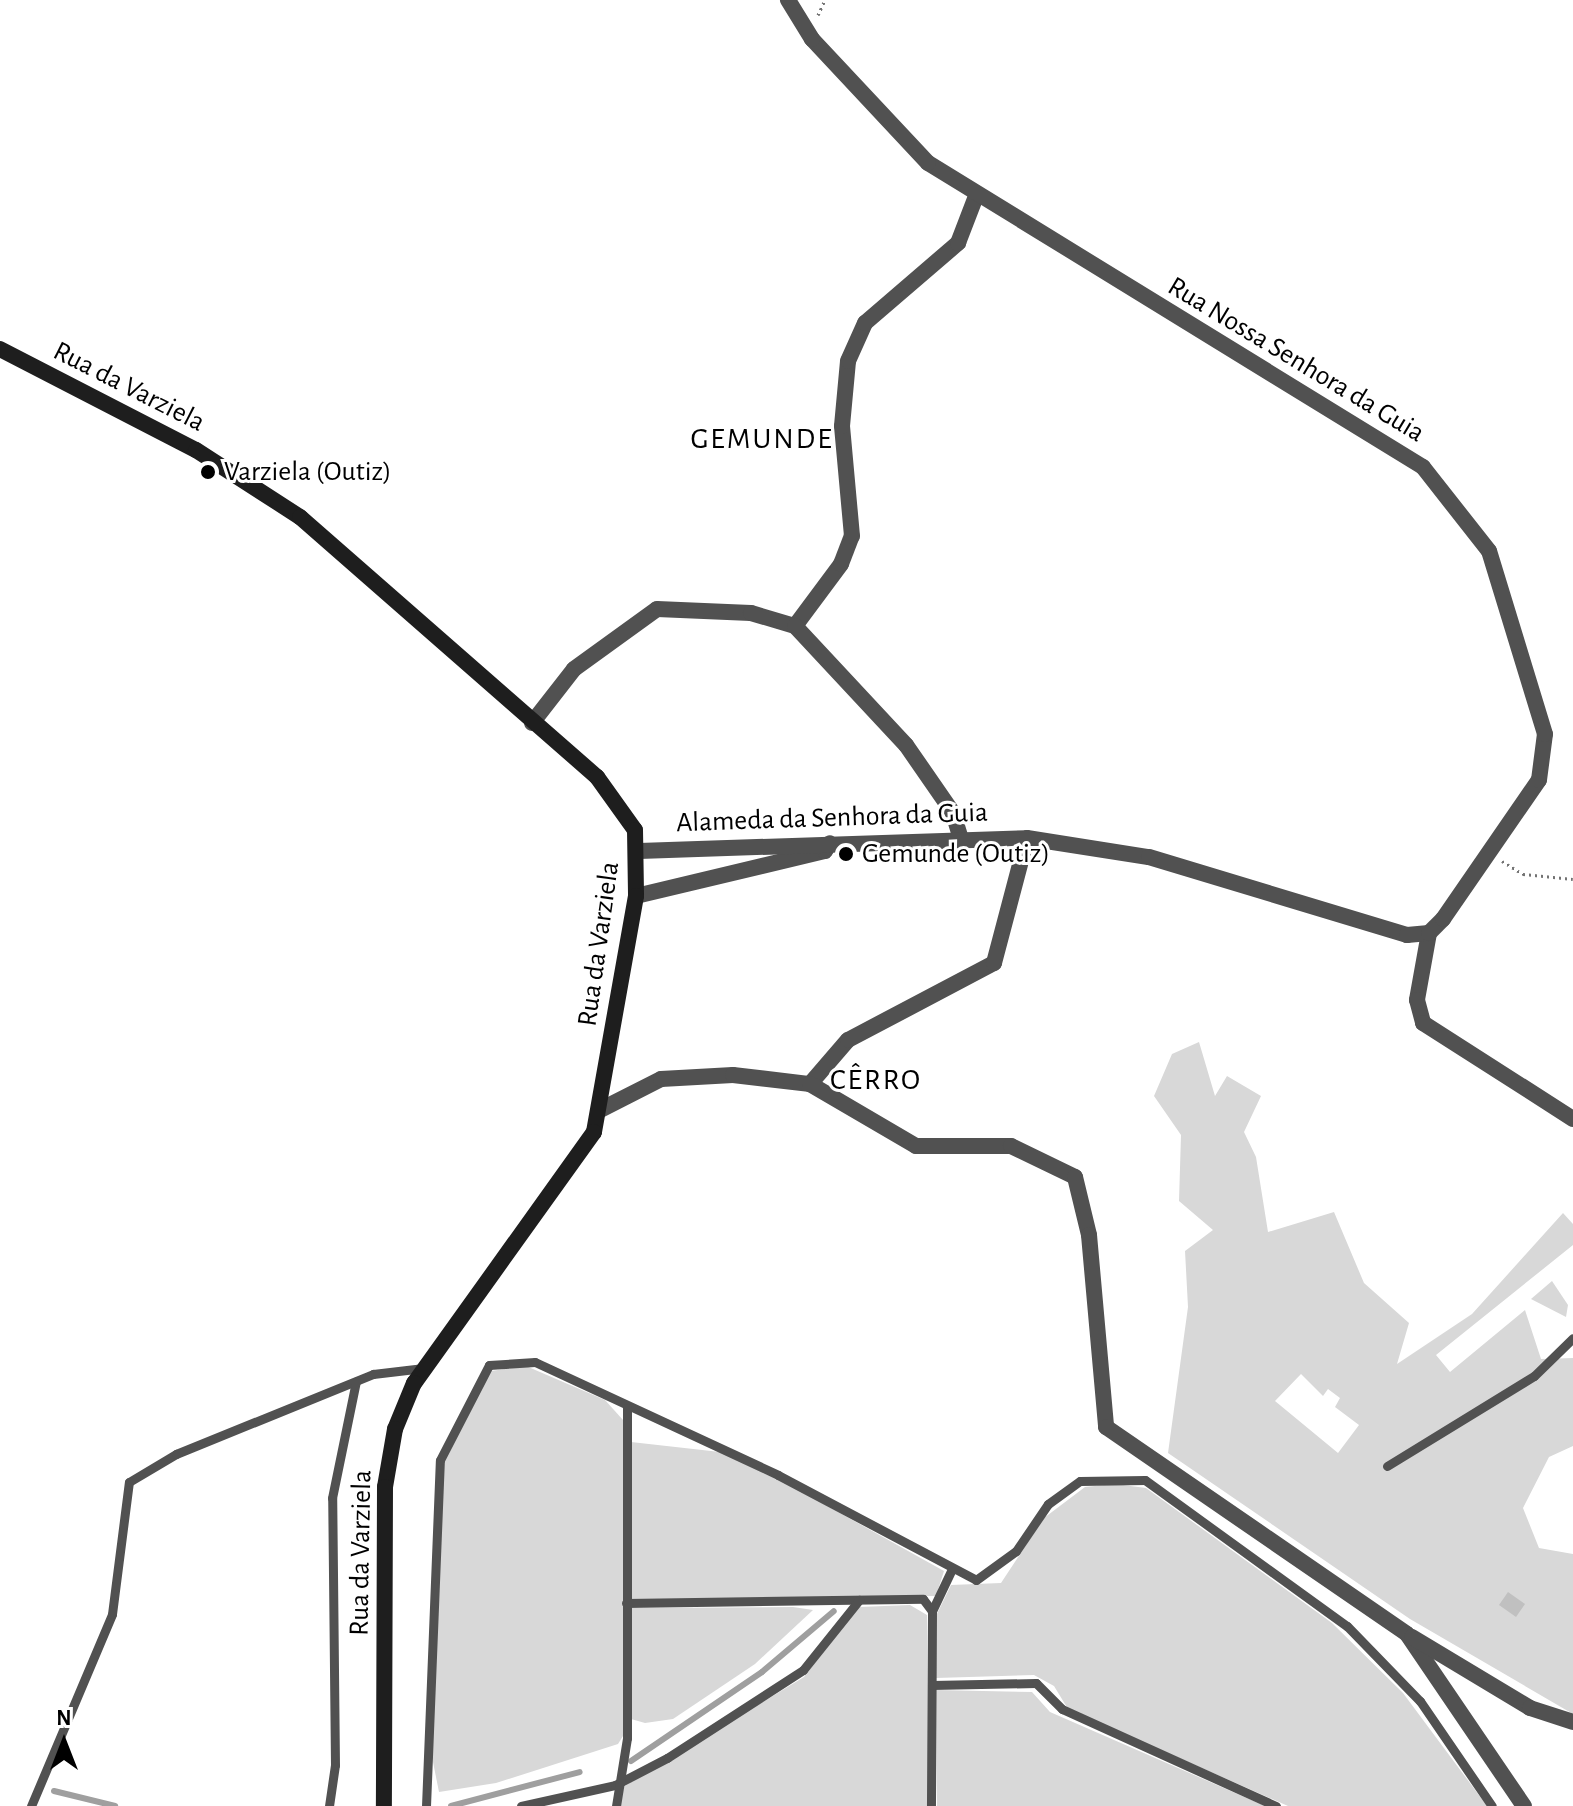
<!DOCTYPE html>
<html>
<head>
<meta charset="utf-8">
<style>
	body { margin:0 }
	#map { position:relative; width:1573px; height:1806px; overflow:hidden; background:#fff; font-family:"Alegreya Sans",sans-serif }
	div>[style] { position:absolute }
	.green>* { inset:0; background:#d8d8d8 }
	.stream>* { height:6px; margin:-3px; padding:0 3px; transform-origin:3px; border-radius:3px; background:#9f9f9f }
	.building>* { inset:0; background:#c0c0c0 }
	.path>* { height:3px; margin-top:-1.5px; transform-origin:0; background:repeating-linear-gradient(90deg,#737373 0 2px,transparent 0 6px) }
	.service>* { height:9px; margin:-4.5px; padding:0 4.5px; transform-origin:4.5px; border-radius:4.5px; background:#515151 }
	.minor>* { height:16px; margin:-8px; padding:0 8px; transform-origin:8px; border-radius:8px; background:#515151 }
	.tertiary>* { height:16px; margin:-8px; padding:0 8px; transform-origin:8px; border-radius:8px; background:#515151 }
	.secondary>* { height:16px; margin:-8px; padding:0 8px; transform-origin:8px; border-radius:8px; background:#1e1e1e }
	.dots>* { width:22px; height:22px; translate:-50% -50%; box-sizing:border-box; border:4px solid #fff; border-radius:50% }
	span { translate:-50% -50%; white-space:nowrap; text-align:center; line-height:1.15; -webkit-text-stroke:6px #fff; paint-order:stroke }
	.street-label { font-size:28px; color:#000 }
	.poi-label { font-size:28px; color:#000 }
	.left { translate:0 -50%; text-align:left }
	.neighbourhood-label { font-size:30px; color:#000; letter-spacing:2px }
	.north { position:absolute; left:24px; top:1702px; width:80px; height:80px; -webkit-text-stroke:6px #fff; paint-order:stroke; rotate:0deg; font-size:22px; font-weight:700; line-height:32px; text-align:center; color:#000 }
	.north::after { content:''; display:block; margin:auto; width:28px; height:36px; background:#000; clip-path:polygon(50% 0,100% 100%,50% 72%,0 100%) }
</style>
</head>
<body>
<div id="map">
	<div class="green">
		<div style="clip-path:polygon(evenodd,1199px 1042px,1215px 1096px,1227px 1076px,1261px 1096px,1244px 1132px,1256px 1157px,1268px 1232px,1334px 1212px,1364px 1283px,1409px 1323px,1397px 1364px,1472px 1314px,1563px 1213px,1573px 1224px,1573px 1245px,1436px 1355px,1450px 1372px,1525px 1310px,1541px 1359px,1573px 1358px,1573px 1446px,1549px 1457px,1523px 1508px,1539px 1548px,1573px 1554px,1573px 1714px,1410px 1619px,1168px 1453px,1188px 1307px,1185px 1251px,1213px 1230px,1179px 1201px,1181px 1135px,1154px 1096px,1172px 1054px,1199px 1042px,1301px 1374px,1323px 1396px,1328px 1389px,1340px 1398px,1335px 1407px,1359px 1425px,1338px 1453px,1275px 1401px,1301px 1374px)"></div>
		<div style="clip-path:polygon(1552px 1281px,1568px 1305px,1566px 1317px,1531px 1299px)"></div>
		<div style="clip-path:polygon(526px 1366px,605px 1400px,623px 1420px,623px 1736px,618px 1744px,496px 1783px,439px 1792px,432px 1757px,442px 1466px,491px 1371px)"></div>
		<div style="clip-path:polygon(631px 1442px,720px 1452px,786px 1483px,944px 1571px,936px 1596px,629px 1600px)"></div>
		<div style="clip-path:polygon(1115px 1484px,1146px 1488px,1332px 1623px,1403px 1693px,1487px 1806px,1288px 1806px,1068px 1709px,1054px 1686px,1034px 1675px,936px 1678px,934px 1620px,951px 1585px,1001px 1583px,1044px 1518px,1085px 1487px)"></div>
		<div style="clip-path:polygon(910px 1605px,927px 1615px,928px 1806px,620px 1806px,623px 1787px,804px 1677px,859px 1607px)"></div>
		<div style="clip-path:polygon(631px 1608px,793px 1607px,813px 1610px,755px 1664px,673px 1719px,645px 1723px,631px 1719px)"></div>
		<div style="clip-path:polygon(936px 1690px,1032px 1692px,1050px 1712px,1265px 1806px,937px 1806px)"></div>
	</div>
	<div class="stream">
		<div style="left:631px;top:1761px;width:158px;rotate:-34.2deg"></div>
		<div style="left:762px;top:1672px;width:94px;rotate:-40.3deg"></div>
		<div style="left:54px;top:1791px;width:63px;rotate:13.8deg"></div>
		<div style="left:451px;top:1806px;width:133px;rotate:-14.8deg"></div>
	</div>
	<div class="building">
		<div style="clip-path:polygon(1508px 1592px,1525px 1604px,1516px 1617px,1499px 1605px)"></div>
	</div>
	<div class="path">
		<div style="left:818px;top:15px;width:17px;rotate:-65deg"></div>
		<div style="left:1502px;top:861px;width:25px;rotate:32deg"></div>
		<div style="left:1523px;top:874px;width:50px;rotate:5.7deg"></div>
	</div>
	<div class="service">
		<div style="left:1387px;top:1466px;width:172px;rotate:-31.5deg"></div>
		<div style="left:1534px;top:1376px;width:54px;rotate:-44.3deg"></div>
		<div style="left:626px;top:1603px;width:297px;rotate:-0.8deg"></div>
		<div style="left:923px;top:1599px;width:15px;rotate:53deg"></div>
		<div style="left:932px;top:1611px;width:195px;rotate:90.3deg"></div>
		<div style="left:932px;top:1611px;width:44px;rotate:-64.6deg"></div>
		<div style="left:932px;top:1685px;width:104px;rotate:-1.1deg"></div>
		<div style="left:1036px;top:1683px;width:37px;rotate:45deg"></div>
		<div style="left:1062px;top:1709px;width:235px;rotate:24.4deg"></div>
		<div style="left:31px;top:1806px;width:208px;rotate:-67.1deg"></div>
		<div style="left:112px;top:1614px;width:133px;rotate:-82.7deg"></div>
		<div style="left:129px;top:1482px;width:55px;rotate:-30.8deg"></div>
		<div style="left:176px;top:1454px;width:213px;rotate:-22.1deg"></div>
		<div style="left:373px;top:1374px;width:51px;rotate:-6.7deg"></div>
		<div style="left:329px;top:1806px;width:41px;rotate:-81.7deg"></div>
		<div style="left:335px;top:1765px;width:267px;rotate:-90.6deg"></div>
		<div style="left:332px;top:1498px;width:119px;rotate:-78.4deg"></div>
		<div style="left:426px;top:1806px;width:346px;rotate:-87.7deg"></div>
		<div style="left:440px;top:1460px;width:107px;rotate:-62.7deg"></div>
		<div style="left:489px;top:1365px;width:46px;rotate:-3.7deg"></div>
		<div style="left:535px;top:1362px;width:268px;rotate:24.9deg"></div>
		<div style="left:778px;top:1475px;width:224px;rotate:27.9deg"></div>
		<div style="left:976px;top:1580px;width:49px;rotate:-35.9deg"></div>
		<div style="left:1016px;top:1551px;width:57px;rotate:-55.8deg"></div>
		<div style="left:1048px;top:1504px;width:39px;rotate:-36deg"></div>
		<div style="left:1080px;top:1481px;width:65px;rotate:-0.9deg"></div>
		<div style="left:1145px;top:1480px;width:249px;rotate:35.9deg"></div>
		<div style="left:1347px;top:1626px;width:105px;rotate:45.8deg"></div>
		<div style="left:1420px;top:1701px;width:127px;rotate:55.6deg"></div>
		<div style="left:521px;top:1806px;width:96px;rotate:-12.6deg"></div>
		<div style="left:615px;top:1785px;width:59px;rotate:-27.4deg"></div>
		<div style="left:667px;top:1758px;width:162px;rotate:-32.9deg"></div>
		<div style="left:803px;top:1670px;width:90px;rotate:-51.3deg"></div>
		<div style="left:616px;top:1806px;width:69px;rotate:-80.8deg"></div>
		<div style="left:627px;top:1738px;width:330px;rotate:-90deg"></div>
	</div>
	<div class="minor">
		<div style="left:795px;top:626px;width:77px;rotate:-53.4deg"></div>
		<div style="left:841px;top:564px;width:30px;rotate:-69deg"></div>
		<div style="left:852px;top:536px;width:110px;rotate:-95.2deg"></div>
		<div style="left:842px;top:426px;width:65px;rotate:-84.7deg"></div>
		<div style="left:848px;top:361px;width:42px;rotate:-65.9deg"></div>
		<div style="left:865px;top:323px;width:123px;rotate:-40.7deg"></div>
		<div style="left:958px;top:243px;width:50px;rotate:-69deg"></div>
		<div style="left:532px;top:723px;width:68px;rotate:-52.1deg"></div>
		<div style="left:574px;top:669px;width:102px;rotate:-35.9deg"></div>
		<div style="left:657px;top:609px;width:94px;rotate:2.4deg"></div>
		<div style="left:751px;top:613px;width:46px;rotate:16.5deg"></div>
		<div style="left:795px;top:626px;width:163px;rotate:47deg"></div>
		<div style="left:906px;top:745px;width:83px;rotate:55.3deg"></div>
		<div style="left:953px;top:813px;width:27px;rotate:73deg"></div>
		<div style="left:636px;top:896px;width:194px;rotate:-13.4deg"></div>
		<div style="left:825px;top:851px;width:9px;rotate:-58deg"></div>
		<div style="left:1429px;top:933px;width:68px;rotate:100.2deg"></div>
		<div style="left:1417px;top:1000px;width:24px;rotate:75deg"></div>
		<div style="left:1423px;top:1023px;width:178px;rotate:32.6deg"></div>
		<div style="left:810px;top:1084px;width:58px;rotate:-49.2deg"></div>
		<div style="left:848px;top:1040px;width:165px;rotate:-27.8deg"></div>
		<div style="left:994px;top:963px;width:129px;rotate:-75.2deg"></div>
		<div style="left:602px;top:1109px;width:66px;rotate:-27deg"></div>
		<div style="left:661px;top:1079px;width:72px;rotate:-3.2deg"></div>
		<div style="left:733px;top:1075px;width:78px;rotate:6.7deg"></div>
		<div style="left:810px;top:1084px;width:123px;rotate:30.3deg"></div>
		<div style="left:916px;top:1146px;width:95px"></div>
		<div style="left:1011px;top:1146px;width:71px;rotate:25.8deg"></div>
		<div style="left:1075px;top:1177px;width:60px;rotate:76.4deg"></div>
		<div style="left:1089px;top:1235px;width:193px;rotate:84.9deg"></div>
		<div style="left:1106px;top:1427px;width:365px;rotate:34.5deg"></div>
		<div style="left:1407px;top:1634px;width:208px;rotate:55.8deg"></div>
		<div style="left:1412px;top:1637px;width:138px;rotate:31deg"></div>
		<div style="left:1530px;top:1708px;width:45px;rotate:18deg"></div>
	</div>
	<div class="tertiary">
		<div style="left:639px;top:851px;width:388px;rotate:-1.9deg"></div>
		<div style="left:1027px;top:838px;width:123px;rotate:8.9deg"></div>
		<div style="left:1149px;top:857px;width:270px;rotate:16.8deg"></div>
		<div style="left:1407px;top:935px;width:22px;rotate:-5deg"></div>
		<div style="left:1429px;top:933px;width:20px;rotate:-45deg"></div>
		<div style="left:1443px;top:919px;width:169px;rotate:-55.4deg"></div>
		<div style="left:1539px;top:780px;width:46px;rotate:-82.6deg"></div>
		<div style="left:1545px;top:734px;width:191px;rotate:-107deg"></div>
		<div style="left:1489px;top:551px;width:107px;rotate:-128.2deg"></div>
		<div style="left:1423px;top:467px;width:581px;rotate:-148.44deg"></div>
		<div style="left:928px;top:163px;width:170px;rotate:-133.1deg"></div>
		<div style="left:812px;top:39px;width:46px;rotate:-121.6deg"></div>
	</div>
	<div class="secondary">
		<div style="left:0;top:349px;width:220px;rotate:27.3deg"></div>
		<div style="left:196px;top:450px;width:124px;rotate:32.8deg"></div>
		<div style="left:300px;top:517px;width:395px;rotate:41.2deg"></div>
		<div style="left:597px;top:777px;width:65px;rotate:54.4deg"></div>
		<div style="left:635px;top:830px;width:66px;rotate:89.1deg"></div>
		<div style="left:636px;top:896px;width:240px;rotate:100.1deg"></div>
		<div style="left:594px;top:1132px;width:309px;rotate:125.6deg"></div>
		<div style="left:414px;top:1383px;width:50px;rotate:112.4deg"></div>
		<div style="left:395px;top:1429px;width:59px;rotate:99.8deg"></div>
		<div style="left:385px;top:1487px;width:319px;rotate:90.2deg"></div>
	</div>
	<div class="dots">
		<div style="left:208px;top:472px;background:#000"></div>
		<div style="left:846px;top:854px;background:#000"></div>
	</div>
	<div class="street-label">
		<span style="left:1296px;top:360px;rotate:31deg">Rua Nossa Senhora da Guia</span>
		<span style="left:129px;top:387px;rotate:27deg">Rua da Varziela</span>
		<span style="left:832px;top:818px;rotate:-2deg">Alameda da Senhora da Guia</span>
		<span style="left:599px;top:944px;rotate:-82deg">Rua da Varziela</span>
		<span style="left:361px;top:1553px;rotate:-89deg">Rua da Varziela</span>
	</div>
	<div class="poi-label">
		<span class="left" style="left:224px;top:472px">Varziela (Outiz)</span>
		<span class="left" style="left:862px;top:854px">Gemunde (Outiz)</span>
	</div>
	<div class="neighbourhood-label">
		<span style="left:762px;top:439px">GEMUNDE</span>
		<span style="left:876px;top:1080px">CÊRRO</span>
	</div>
	<div class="north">N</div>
</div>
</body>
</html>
